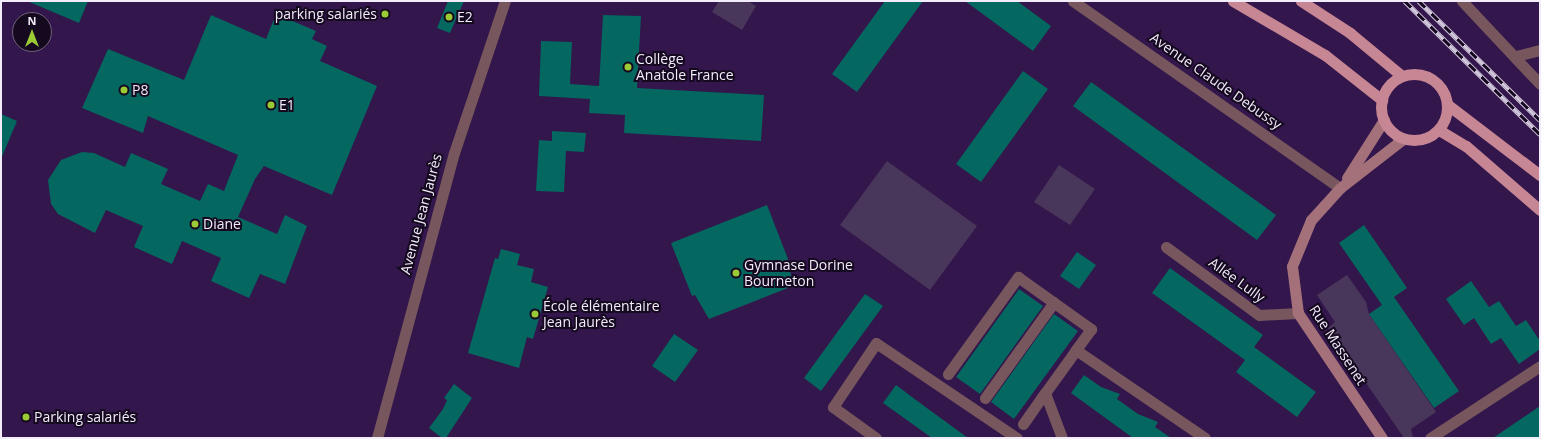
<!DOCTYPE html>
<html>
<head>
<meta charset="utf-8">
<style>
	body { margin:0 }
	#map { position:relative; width:1541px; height:439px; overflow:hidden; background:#33164b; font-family:"Open Sans",sans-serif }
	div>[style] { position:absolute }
	.green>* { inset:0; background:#49375b }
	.building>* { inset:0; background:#046760 }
	.minor>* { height:11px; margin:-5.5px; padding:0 5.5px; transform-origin:5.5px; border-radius:5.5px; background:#77575d }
	.secondary>* { height:11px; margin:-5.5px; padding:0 5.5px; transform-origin:5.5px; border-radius:5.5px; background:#a4717b }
	.primary>* { height:11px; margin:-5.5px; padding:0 5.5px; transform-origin:5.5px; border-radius:5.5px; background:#c78693 }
	.primary>.ring { margin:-5.5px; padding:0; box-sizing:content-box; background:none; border:11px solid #c78693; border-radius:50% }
	.rail>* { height:4.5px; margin-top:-2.25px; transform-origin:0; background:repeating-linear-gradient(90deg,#150920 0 9px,#d2c8dc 0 18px); box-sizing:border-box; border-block:1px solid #d2c8dc }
	.dots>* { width:11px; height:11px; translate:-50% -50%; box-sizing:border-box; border:2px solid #150920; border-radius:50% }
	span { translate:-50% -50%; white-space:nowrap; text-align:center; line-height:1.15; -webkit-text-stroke:4px #150920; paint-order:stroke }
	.poi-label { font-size:14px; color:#f3ecfa }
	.right { translate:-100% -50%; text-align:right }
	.left { translate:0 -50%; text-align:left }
	.street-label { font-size:14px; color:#f3ecfa }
	.frame { position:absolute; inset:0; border:2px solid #f3ecfa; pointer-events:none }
	.north { position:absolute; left:12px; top:12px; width:40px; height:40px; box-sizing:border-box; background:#150920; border:1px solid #6e6477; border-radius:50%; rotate:0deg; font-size:11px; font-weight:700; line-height:16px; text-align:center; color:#f3ecfa }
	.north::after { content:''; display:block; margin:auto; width:14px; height:18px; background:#9acb34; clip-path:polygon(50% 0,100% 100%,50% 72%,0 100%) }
</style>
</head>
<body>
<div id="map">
	<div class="green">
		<div style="clip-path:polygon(719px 1px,748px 1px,756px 6px,742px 30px,712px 12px)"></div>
		<div style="clip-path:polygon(887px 161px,977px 226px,930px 290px,840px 225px)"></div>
		<div style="clip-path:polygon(1059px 165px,1095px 189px,1070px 225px,1034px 202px)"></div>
		<div style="clip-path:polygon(1347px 275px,1366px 302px,1369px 314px,1436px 412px,1411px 429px,1413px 438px,1404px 438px,1328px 328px,1335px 322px,1317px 295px)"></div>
	</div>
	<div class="building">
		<div style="clip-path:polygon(27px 1px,88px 1px,79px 23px)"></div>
		<div style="clip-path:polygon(448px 1px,464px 1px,450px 33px,437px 28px)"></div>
		<div style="clip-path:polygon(885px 1px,923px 1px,857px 92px,832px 74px)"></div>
		<div style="clip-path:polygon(965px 1px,1017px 1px,1051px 26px,1033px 51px)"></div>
		<div style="clip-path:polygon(276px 14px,316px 31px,312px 39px,327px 46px,320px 61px,377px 86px,332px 195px,264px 166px,255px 179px,238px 217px,277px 234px,285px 215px,307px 226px,285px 284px,260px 274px,249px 298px,211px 281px,221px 258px,182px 241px,172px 264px,134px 247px,143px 226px,106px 210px,95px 233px,58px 214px,51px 204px,48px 180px,61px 160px,82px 152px,94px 153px,125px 167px,131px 153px,168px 169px,161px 184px,200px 201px,208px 184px,224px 191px,238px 155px,148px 116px,143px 133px,82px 108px,108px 49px,184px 80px,211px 15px,266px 39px)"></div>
		<div style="clip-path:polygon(603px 15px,641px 16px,637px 88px,764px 95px,761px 141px,624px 133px,625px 115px,589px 113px,590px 99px,539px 96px,541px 41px,572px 42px,570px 84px,599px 86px)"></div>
		<div style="clip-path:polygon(1023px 71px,1048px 89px,981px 182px,956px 164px)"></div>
		<div style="clip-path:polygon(1091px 82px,1276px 215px,1257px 240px,1073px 106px)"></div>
		<div style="clip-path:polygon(1px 114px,17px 121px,1px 159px)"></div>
		<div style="clip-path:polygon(552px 131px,586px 133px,584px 152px,566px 151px,564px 192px,536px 191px,539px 140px,552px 141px)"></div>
		<div style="clip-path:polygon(767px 205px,788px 259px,793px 286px,709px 319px,695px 295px,692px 296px,671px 243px)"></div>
		<div style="clip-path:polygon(1364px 225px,1407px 288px,1394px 297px,1459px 391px,1434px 408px,1369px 314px,1382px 305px,1339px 243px)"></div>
		<div style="clip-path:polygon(501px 249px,520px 254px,517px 265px,534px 269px,531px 282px,548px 287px,533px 339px,527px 337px,519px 368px,468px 353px,495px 258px,498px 259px)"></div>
		<div style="clip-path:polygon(1077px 252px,1096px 265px,1079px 289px,1060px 276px)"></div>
		<div style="clip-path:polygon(1170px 268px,1263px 335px,1254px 347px,1316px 392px,1297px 417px,1236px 372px,1245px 360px,1152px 293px)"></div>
		<div style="clip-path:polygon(1471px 281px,1489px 307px,1499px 301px,1516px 326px,1526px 320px,1540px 341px,1540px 349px,1519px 364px,1501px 338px,1491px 344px,1474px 318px,1464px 325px,1446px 299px)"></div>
		<div style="clip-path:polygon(1019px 289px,1043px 306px,980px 394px,956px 377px)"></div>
		<div style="clip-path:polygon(865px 294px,883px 306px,821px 391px,804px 378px)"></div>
		<div style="clip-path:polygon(1054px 314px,1078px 331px,1014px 419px,991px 402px)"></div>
		<div style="clip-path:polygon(674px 334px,698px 350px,675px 382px,652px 366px)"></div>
		<div style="clip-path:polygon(1084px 375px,1101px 387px,1120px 394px,1117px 399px,1138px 414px,1158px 422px,1155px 427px,1171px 438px,1133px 438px,1071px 393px)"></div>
		<div style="clip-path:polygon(454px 384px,472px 398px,446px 438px,442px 438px,429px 428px,443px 409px,447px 400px,444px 398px)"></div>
		<div style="clip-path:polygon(896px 385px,916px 400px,968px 438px,932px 438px,883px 403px)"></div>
		<div style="clip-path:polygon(1540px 406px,1540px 438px,1493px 438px)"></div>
	</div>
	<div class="minor">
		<div style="left:1073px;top:1px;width:326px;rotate:35deg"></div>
		<div style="left:1462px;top:1px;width:114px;rotate:46.8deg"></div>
		<div style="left:1516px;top:56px;width:25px;rotate:-14deg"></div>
		<div style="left:1166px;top:247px;width:115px;rotate:36.2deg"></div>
		<div style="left:1259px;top:315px;width:39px;rotate:-3deg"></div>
		<div style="left:948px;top:374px;width:120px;rotate:-54.2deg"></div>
		<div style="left:1018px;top:277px;width:90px;rotate:35.5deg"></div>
		<div style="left:1091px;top:329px;width:26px;rotate:126deg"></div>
		<div style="left:985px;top:398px;width:118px;rotate:-54.3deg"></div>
		<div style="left:1023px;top:424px;width:38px;rotate:-55deg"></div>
		<div style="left:377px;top:438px;width:295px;rotate:-74.9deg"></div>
		<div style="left:454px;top:153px;width:160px;rotate:-71.5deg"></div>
		<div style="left:876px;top:438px;width:53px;rotate:-144.2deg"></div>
		<div style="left:833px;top:407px;width:77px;rotate:-56.1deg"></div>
		<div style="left:876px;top:343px;width:170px;rotate:34deg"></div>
		<div style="left:1062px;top:438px;width:48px;rotate:-110.7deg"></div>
		<div style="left:1045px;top:393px;width:53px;rotate:-54.2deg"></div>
		<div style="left:1076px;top:350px;width:156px;rotate:34.3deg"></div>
		<div style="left:1430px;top:438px;width:131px;rotate:-33.2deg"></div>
	</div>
	<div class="secondary">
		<div style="left:1347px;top:178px;width:69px;rotate:-57.5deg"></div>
		<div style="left:1382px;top:438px;width:151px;rotate:-123.9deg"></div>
		<div style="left:1298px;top:313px;width:47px;rotate:-97.3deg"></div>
		<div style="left:1292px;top:266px;width:50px;rotate:-67.6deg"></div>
		<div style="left:1311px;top:220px;width:43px;rotate:-47.8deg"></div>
		<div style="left:1340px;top:188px;width:80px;rotate:-37.9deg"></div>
	</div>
	<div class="primary">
		<div style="left:1233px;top:1px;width:107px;rotate:30.4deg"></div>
		<div style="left:1325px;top:55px;width:73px;rotate:38.3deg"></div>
		<div style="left:1301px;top:1px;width:59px;rotate:33.1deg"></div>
		<div style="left:1350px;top:33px;width:67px;rotate:39.6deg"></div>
		<div class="ring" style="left:1381px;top:74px;width:55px;height:55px"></div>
		<div style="left:1448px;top:105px;width:116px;rotate:37.3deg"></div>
		<div style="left:1439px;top:130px;width:31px;rotate:31deg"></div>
		<div style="left:1466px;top:146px;width:98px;rotate:40.9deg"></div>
	</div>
	<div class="rail">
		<div style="left:1405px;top:1px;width:190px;rotate:44.6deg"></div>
		<div style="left:1419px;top:1px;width:170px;rotate:44.5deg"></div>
	</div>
	<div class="dots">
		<div style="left:385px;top:14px;background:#9acb34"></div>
		<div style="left:449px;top:17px;background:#9acb34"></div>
		<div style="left:628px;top:67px;background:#9acb34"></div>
		<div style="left:124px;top:90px;background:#9acb34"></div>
		<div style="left:271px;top:105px;background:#9acb34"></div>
		<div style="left:195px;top:224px;background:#9acb34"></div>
		<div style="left:736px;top:273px;background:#9acb34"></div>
		<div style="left:535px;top:314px;background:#9acb34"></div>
		<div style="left:26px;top:417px;background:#9acb34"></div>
	</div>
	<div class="poi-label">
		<span class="right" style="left:377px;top:14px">parking salariés</span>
		<span class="left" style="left:457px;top:17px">E2</span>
		<span class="left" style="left:636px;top:67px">Collège<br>Anatole France</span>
		<span class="left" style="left:132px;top:90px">P8</span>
		<span class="left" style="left:279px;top:105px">E1</span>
		<span class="left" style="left:203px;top:224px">Diane</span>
		<span class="left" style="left:744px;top:273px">Gymnase Dorine<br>Bourneton</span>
		<span class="left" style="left:543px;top:314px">École élémentaire<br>Jean Jaurès</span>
		<span class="left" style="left:34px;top:417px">Parking salariés</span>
	</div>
	<div class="street-label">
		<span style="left:1216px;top:81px;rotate:35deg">Avenue Claude Debussy</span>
		<span style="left:421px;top:214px;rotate:-75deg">Avenue Jean Jaurès</span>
		<span style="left:1237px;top:280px;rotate:36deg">Allée Lully</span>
		<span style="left:1338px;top:345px;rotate:57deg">Rue Massenet</span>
	</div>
	<div class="frame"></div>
	<div class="north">N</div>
</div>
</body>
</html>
